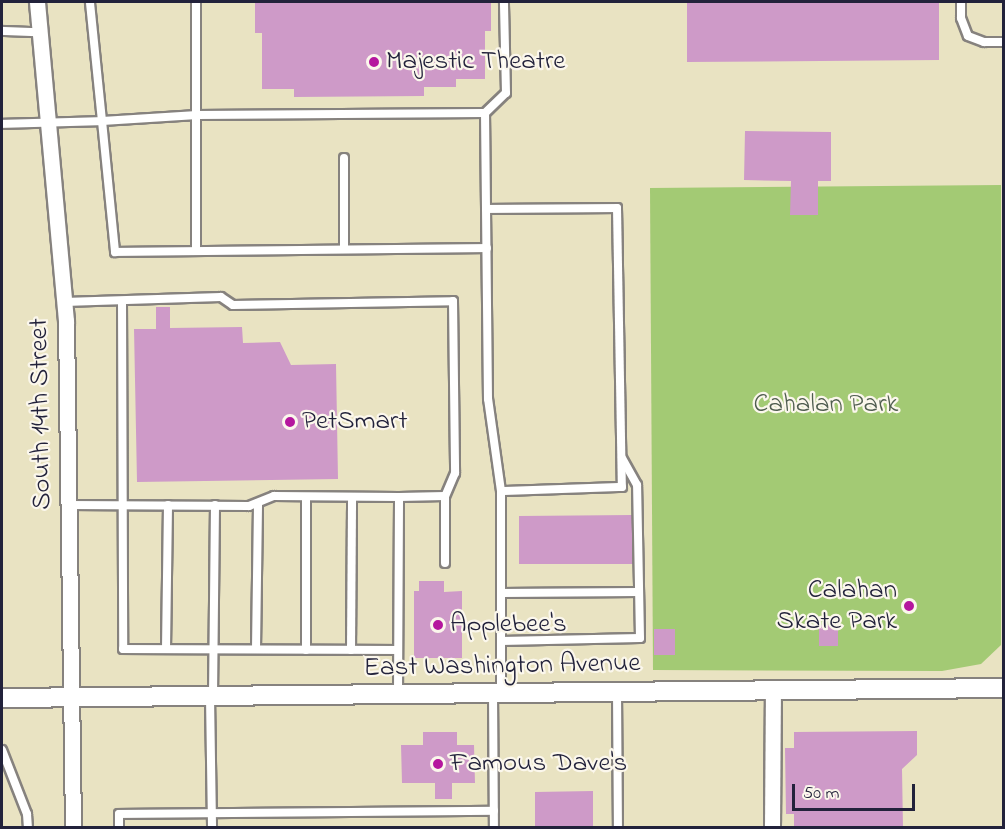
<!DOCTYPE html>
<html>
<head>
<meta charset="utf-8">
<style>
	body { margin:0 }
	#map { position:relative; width:1005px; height:829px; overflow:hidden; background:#e9e3c2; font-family:"Indie Flower",sans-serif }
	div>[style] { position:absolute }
	.green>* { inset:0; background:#a3ca74 }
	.building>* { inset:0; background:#ce9ac8 }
	.roads { filter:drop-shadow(2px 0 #86827e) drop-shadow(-2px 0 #86827e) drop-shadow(0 2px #86827e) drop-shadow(0 -2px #86827e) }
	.service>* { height:8px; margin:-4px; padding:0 4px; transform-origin:4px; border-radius:4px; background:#fff }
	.minor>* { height:15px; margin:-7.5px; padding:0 7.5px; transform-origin:7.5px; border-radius:7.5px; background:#fff }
	.tertiary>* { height:18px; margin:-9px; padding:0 9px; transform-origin:9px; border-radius:9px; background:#fff }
	.dots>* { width:16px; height:16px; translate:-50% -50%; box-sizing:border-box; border:3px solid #fbf7ec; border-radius:50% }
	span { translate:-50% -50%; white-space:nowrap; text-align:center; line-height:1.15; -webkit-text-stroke:4.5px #fbf7ec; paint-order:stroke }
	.poi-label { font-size:27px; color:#22223b }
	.left { translate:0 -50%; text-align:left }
	.right { translate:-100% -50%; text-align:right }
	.park-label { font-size:27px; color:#4f5d4f }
	.street-label { font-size:27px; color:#22223b }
	.frame { position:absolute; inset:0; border:3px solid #22223b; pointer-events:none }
	.scale { position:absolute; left:792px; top:784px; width:123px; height:27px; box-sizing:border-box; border:3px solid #22223b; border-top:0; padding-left:8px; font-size:18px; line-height:21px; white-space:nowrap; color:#22223b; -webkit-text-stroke:4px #fbf7ec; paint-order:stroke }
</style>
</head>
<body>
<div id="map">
	<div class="green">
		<div style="clip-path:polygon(1001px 185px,1001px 645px,981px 664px,942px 671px,653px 670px,650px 188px)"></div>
	</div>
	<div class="building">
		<div style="clip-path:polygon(255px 2px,491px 2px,491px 31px,485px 31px,485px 79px,456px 79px,456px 87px,424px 87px,424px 96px,294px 97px,294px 89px,262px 89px,262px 33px,255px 33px)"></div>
		<div style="clip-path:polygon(687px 2px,939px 2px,939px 60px,687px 62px)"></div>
		<div style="clip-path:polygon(745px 131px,831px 132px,831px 181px,818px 181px,818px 215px,790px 215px,791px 181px,744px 180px)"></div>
		<div style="clip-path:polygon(156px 307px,170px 307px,170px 328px,242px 327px,243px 343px,280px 342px,291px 365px,336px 364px,338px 479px,137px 482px,134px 329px,156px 329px)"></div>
		<div style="clip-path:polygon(632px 515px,633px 564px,519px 564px,519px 516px)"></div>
		<div style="clip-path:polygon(419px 581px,444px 581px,444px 592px,462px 591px,462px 658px,414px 658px,414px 591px,419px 591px)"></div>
		<div style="clip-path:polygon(819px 625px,838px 625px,838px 646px,819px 646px)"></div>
		<div style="clip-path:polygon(654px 629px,675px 629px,675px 655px,654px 655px)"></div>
		<div style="clip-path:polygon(917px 731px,917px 755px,902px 769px,903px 828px,794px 828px,794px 814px,786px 814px,785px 748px,794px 748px,794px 732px)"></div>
		<div style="clip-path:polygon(423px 732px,457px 732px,457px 745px,474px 745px,475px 783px,452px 783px,452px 799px,435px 799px,435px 783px,402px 783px,401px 745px,423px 745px)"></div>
		<div style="clip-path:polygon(593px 791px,593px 828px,535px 828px,535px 792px)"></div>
	</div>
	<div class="roads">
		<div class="service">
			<div style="left:196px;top:2px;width:249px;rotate:90deg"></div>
			<div style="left:961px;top:2px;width:16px;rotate:90deg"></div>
			<div style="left:961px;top:18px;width:19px;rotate:69deg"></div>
			<div style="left:968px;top:36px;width:17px;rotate:21deg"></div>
			<div style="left:984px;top:42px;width:20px"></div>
			<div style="left:2px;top:31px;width:38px;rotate:2deg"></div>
			<div style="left:485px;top:113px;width:288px;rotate:179.6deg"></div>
			<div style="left:197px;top:115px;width:95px;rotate:176.4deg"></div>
			<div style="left:102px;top:121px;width:132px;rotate:84.3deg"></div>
			<div style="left:115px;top:252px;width:372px;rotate:-0.6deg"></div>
			<div style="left:2px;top:124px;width:100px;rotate:-1.7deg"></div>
			<div style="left:102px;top:121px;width:120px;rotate:-95.8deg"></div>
			<div style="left:344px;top:158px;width:91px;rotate:90deg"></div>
			<div style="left:486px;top:209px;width:131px;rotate:-0.4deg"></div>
			<div style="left:617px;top:208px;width:279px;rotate:89deg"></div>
			<div style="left:622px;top:487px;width:121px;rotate:178.1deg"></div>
			<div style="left:122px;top:301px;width:348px;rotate:89.8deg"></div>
			<div style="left:123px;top:649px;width:275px;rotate:0.2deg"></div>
			<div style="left:64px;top:302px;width:157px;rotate:-1.8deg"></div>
			<div style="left:221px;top:297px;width:14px;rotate:34deg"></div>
			<div style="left:233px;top:305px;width:220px;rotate:-1deg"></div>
			<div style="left:453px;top:301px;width:172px;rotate:89.3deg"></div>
			<div style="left:455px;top:473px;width:25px;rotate:113deg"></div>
			<div style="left:69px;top:505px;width:180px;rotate:0.3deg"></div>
			<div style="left:249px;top:506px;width:27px;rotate:-22deg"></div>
			<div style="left:274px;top:496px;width:125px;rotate:0.5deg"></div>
			<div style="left:501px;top:593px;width:138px;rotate:-0.4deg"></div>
			<div style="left:501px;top:641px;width:139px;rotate:-1.2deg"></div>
			<div style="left:640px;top:638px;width:153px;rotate:-91.1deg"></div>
			<div style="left:637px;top:485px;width:31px;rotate:-119deg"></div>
			<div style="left:166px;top:649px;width:144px;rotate:-89.2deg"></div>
			<div style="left:256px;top:649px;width:146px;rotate:-89.2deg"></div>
			<div style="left:306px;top:650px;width:153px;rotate:-90deg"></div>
			<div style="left:351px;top:650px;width:153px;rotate:-89.6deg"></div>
			<div style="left:501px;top:692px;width:201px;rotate:-90deg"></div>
			<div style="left:501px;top:491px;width:93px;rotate:-98deg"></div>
			<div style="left:488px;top:399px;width:286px;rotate:-90.6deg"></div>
			<div style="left:485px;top:113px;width:29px;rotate:-44deg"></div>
			<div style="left:506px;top:93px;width:91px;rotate:-91.3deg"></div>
			<div style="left:617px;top:692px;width:136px;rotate:89.6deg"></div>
			<div style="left:398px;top:693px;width:196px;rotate:-89.7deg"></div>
			<div style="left:399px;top:497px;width:46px;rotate:-1.2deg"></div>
			<div style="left:445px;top:496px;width:67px;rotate:90deg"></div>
			<div style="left:493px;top:693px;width:135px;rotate:89.6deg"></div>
			<div style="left:213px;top:696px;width:191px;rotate:-89.4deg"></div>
			<div style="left:210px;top:697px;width:131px;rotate:89.1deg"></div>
			<div style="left:2px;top:750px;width:69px;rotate:68.7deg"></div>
			<div style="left:27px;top:814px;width:14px;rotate:86deg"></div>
			<div style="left:119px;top:828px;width:14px;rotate:-90deg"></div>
			<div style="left:119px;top:814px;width:375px;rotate:-0.5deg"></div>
		</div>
		<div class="minor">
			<div style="left:37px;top:2px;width:320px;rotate:84.8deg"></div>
			<div style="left:66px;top:321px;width:507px;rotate:89.21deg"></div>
			<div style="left:772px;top:828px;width:138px;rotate:-89.6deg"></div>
		</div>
		<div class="tertiary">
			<div style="left:2px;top:698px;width:1002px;rotate:-0.57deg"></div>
		</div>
	</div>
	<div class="dots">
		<div style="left:374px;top:62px;background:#b5179e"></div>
		<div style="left:290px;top:422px;background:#b5179e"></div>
		<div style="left:909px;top:606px;background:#b5179e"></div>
		<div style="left:438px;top:625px;background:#b5179e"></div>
		<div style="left:438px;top:764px;background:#b5179e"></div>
	</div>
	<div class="poi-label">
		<span class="left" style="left:386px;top:62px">Majestic Theatre</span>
		<span class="left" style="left:302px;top:422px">PetSmart</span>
		<span class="right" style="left:897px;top:606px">Calahan<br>Skate Park</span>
		<span class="left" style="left:450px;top:625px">Applebee's</span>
		<span class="left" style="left:450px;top:764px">Famous Dave's</span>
	</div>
	<div class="park-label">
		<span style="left:826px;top:405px">Cahalan Park</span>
	</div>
	<div class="street-label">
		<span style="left:41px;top:414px;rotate:-91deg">South 14th Street</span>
		<span style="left:502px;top:666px;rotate:-1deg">East Washington Avenue</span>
	</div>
	<div class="frame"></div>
	<div class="scale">50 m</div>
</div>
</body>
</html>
